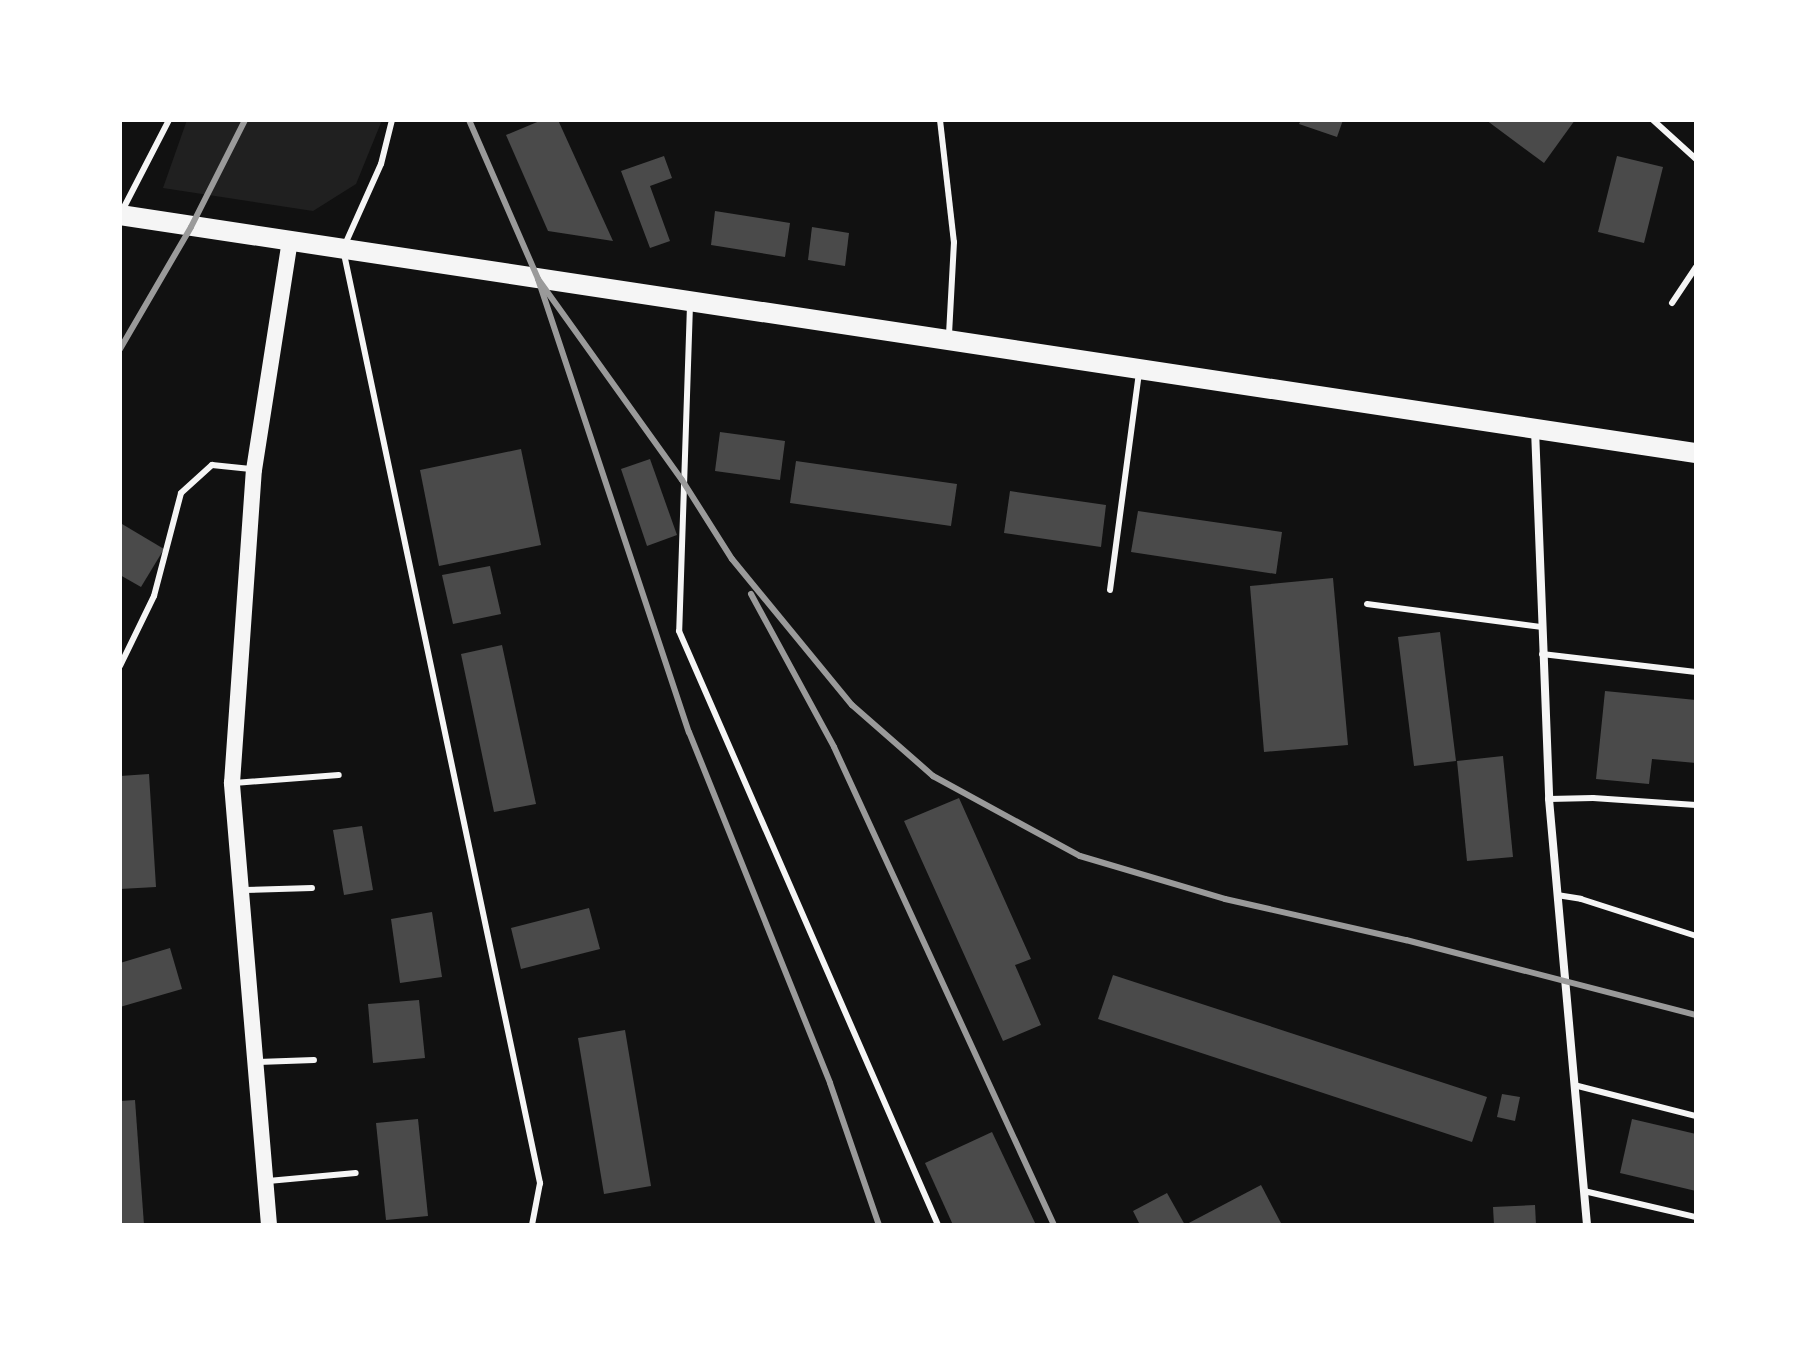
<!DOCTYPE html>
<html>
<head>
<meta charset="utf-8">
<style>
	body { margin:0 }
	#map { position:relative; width:1816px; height:1345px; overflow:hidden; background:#111; font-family:"Fira Sans",sans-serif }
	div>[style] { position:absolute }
	.green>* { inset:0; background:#202020 }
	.building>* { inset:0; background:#4a4a4a }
	.service>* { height:6px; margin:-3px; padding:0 3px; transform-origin:3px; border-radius:3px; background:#f5f5f5 }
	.minor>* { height:8px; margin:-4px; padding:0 4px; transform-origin:4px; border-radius:4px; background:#f5f5f5 }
	.secondary>* { height:16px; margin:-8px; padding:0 8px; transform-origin:8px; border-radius:8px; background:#f5f5f5 }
	.primary>* { height:20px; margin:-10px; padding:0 10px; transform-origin:10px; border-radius:10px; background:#f5f5f5 }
	.rail>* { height:6px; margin:-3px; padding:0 3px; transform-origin:3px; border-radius:3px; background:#9a9a9a }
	span { translate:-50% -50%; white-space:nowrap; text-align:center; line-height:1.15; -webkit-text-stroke:8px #fff; paint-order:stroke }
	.frame { position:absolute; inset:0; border:122px solid #fff; pointer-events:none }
</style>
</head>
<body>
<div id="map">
	<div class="green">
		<div style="clip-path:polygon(187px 120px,382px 120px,356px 184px,313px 211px,163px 188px)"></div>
	</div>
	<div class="building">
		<div style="clip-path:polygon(542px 120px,558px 120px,613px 241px,548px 231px,506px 135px)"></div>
		<div style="clip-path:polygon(1301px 120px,1343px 120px,1337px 137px,1299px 124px)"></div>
		<div style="clip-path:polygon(1486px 120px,1575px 120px,1544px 163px)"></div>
		<div style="clip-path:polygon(664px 156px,672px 178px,650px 186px,670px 241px,650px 248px,621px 171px)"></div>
		<div style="clip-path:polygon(1617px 156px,1663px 167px,1644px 243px,1598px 232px)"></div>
		<div style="clip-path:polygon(715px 211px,790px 223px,785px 257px,711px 245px)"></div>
		<div style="clip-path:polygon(812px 227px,849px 233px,845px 266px,808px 260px)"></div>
		<div style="clip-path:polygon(720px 432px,785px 441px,780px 480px,715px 471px)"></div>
		<div style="clip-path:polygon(521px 449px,541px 545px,439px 566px,420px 470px)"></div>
		<div style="clip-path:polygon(650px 459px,677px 535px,647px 546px,621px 469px)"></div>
		<div style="clip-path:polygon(796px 461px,957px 484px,951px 526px,790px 503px)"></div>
		<div style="clip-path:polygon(1010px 491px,1106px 505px,1101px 547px,1004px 533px)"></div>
		<div style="clip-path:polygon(1138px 511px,1282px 532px,1276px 574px,1131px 552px)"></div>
		<div style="clip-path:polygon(122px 524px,164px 549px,141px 587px,120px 575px)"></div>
		<div style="clip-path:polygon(490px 566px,501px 614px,453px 624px,442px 575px)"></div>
		<div style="clip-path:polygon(1333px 578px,1348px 745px,1264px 752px,1250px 586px)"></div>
		<div style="clip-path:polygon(1440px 632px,1456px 761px,1414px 766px,1398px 637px)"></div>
		<div style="clip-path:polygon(502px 645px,536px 804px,494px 812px,461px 654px)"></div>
		<div style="clip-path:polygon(1605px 691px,1696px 700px,1696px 763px,1652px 759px,1649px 784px,1596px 779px)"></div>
		<div style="clip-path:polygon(1503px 756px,1513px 857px,1467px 861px,1457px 761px)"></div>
		<div style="clip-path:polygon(149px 774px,156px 887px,120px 889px,120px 776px)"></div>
		<div style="clip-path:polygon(959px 798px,1031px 959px,1015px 965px,1041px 1025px,1003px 1041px,904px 821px)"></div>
		<div style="clip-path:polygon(362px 826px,373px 890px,344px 895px,333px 830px)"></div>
		<div style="clip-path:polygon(589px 908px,600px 949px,521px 969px,511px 928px)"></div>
		<div style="clip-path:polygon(432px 912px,442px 977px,400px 983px,391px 919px)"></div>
		<div style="clip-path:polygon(170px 948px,182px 989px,120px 1007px,120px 963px)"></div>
		<div style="clip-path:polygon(1113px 975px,1487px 1097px,1472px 1142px,1098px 1019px)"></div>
		<div style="clip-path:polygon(419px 1000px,425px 1058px,373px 1063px,368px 1004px)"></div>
		<div style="clip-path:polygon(625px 1030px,651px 1186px,604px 1194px,578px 1038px)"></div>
		<div style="clip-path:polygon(1502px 1094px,1520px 1097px,1515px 1121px,1497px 1117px)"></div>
		<div style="clip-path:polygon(135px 1100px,144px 1225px,120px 1225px,120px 1101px)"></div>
		<div style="clip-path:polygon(418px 1119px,428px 1216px,386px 1220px,376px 1123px)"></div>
		<div style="clip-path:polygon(1632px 1119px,1696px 1134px,1696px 1191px,1620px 1173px)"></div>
		<div style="clip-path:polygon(992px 1132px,1036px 1225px,953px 1225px,925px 1163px)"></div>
		<div style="clip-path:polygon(1261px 1185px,1282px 1225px,1185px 1225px)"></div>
		<div style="clip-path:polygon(1167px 1193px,1185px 1225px,1140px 1225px,1133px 1211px)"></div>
		<div style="clip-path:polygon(1535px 1205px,1536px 1225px,1494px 1225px,1493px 1207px)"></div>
	</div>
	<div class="service">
		<div style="left:392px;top:120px;width:45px;rotate:104deg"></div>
		<div style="left:381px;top:164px;width:93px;rotate:114.1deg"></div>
		<div style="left:343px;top:249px;width:955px;rotate:78.09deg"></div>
		<div style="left:540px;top:1183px;width:43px;rotate:100.8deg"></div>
		<div style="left:940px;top:120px;width:123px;rotate:83.5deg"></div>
		<div style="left:954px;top:242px;width:93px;rotate:93.1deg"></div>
		<div style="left:1653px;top:120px;width:58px;rotate:42.2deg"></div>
		<div style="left:122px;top:211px;width:102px;rotate:-62.7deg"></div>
		<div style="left:1672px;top:303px;width:43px;rotate:-56.3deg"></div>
		<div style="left:690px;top:305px;width:326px;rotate:91.9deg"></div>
		<div style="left:679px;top:631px;width:648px;rotate:66.44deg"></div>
		<div style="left:1110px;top:590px;width:220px;rotate:-82.4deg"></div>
		<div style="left:1367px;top:604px;width:177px;rotate:7.5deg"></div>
		<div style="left:1542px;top:654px;width:155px;rotate:6.7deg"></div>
		<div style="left:120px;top:666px;width:78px;rotate:-64.1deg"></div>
		<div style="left:154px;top:596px;width:106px;rotate:-75.3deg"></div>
		<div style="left:181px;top:493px;width:42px;rotate:-42.1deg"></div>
		<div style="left:212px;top:465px;width:39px;rotate:6deg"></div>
		<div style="left:234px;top:783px;width:105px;rotate:-4.4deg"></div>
		<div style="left:1549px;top:799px;width:44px;rotate:-1.3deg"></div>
		<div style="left:1593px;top:798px;width:103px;rotate:3.9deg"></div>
		<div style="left:244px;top:890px;width:68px;rotate:-1.7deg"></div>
		<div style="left:1557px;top:895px;width:24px;rotate:9deg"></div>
		<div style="left:1581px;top:899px;width:121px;rotate:17.8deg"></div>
		<div style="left:258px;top:1062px;width:56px;rotate:-2deg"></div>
		<div style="left:1574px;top:1085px;width:126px;rotate:14.3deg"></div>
		<div style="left:268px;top:1181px;width:88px;rotate:-5.2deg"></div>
		<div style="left:1584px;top:1191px;width:115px;rotate:13.1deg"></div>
	</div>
	<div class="minor">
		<div style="left:1535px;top:429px;width:370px;rotate:87.8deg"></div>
		<div style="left:1549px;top:799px;width:428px;rotate:84.9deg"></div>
	</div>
	<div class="secondary">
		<div style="left:269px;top:1225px;width:444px;rotate:-94.8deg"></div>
		<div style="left:232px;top:783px;width:314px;rotate:-86deg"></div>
		<div style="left:254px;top:470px;width:232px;rotate:-81.1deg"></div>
	</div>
	<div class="primary">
		<div style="left:120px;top:215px;width:1594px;rotate:8.59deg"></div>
	</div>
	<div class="rail">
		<div style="left:469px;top:120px;width:173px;rotate:66.5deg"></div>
		<div style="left:538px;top:279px;width:478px;rotate:71.6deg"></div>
		<div style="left:689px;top:732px;width:378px;rotate:68.1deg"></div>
		<div style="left:830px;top:1083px;width:150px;rotate:71deg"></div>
		<div style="left:538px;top:279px;width:247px;rotate:54.4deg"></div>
		<div style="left:682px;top:480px;width:93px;rotate:57.7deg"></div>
		<div style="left:732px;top:559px;width:189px;rotate:50.6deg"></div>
		<div style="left:852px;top:705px;width:108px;rotate:41.2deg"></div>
		<div style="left:933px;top:776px;width:167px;rotate:28.6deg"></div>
		<div style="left:1080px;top:856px;width:151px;rotate:16.5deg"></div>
		<div style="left:1225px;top:899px;width:186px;rotate:12.8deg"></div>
		<div style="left:1406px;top:940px;width:300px;rotate:14.5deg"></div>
		<div style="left:120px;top:349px;width:141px;rotate:-59.8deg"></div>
		<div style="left:191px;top:227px;width:120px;rotate:-63.2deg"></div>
		<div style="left:751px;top:594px;width:174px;rotate:61.5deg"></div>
		<div style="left:834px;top:747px;width:526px;rotate:65.29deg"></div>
	</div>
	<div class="frame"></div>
</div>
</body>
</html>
